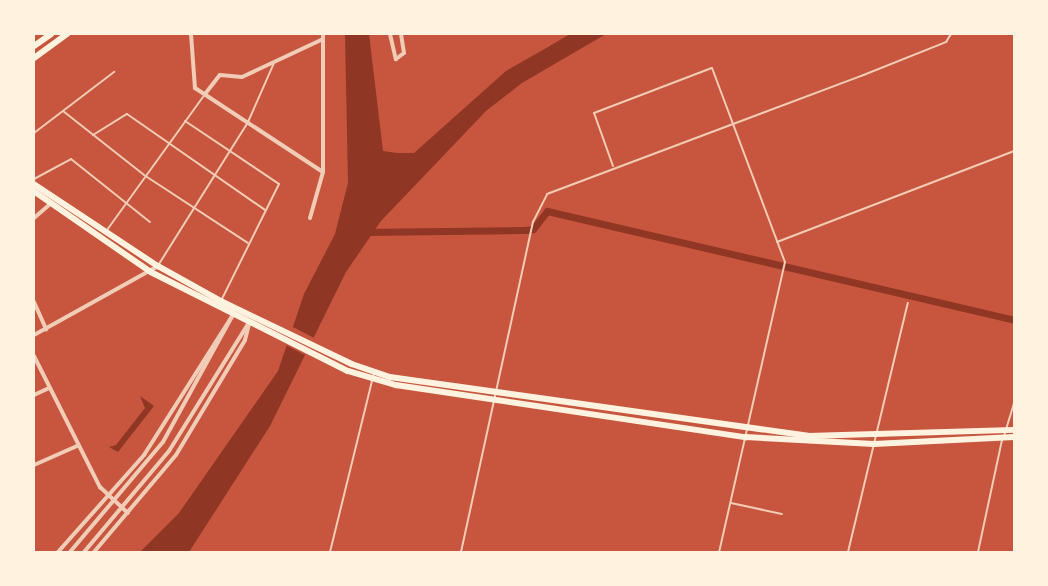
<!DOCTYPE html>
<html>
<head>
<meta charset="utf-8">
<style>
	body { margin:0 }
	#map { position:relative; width:1048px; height:586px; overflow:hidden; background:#c8553d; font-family:"Noto Sans",sans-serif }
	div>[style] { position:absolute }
	.water>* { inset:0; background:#8f3625 }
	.pier>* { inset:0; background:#c8553d }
	.canal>* { height:7px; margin:-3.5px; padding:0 3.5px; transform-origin:3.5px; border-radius:3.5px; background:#8f3625 }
	.service>* { height:2px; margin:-1px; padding:0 1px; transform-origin:1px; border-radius:1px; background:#f1ccb7 }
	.minor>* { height:4px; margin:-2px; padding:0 2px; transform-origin:2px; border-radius:2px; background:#f1ccb7 }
	.secondary>* { height:5.5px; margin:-2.75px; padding:0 2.75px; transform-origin:2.75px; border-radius:2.75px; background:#fff3e0 }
	.primary>* { height:6px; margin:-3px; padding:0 3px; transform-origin:3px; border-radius:3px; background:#fff3e0 }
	span { translate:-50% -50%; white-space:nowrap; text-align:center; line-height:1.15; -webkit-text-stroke:4px #fff3e0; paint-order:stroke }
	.frame { position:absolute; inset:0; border:35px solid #fff3e0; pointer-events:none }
</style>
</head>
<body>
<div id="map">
	<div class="water">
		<div style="clip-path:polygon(345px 34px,369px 34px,383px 151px,397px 153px,414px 153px,506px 71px,548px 47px,570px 34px,606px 34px,522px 83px,486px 111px,381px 221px,346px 272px,270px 426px,189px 552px,140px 552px,179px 513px,278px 371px,304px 294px,335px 234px,348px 183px)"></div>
		<div style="clip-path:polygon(140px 396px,154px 406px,118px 452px,109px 447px,116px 445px,145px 408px)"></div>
	</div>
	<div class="pier">
		<div style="clip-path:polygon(291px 326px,318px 340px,309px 357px,284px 344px)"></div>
	</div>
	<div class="canal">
		<div style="left:362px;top:232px;width:163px;rotate:-0.7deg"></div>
		<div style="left:525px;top:230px;width:8px;rotate:-7deg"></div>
		<div style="left:533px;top:229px;width:23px;rotate:-52deg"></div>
		<div style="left:547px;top:211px;width:480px;rotate:13.1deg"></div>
	</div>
	<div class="service">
		<div style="left:63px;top:111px;width:103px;rotate:38.3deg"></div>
		<div style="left:144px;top:175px;width:124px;rotate:33.2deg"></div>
		<div style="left:185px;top:121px;width:113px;rotate:33.8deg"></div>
		<div style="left:279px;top:184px;width:131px;rotate:116.4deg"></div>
		<div style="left:34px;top:133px;width:101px;rotate:-37.3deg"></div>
		<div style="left:93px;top:135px;width:40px;rotate:-32deg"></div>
		<div style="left:127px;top:114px;width:168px;rotate:34.8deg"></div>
		<div style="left:613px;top:166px;width:56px;rotate:-109.7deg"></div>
		<div style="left:594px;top:113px;width:126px;rotate:-20.9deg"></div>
		<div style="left:712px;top:68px;width:207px;rotate:69.4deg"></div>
		<div style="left:785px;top:262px;width:297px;rotate:102.8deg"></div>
		<div style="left:34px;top:179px;width:42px;rotate:-28.4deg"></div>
		<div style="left:71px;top:159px;width:101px;rotate:38.6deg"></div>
		<div style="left:107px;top:230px;width:168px;rotate:-54.2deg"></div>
		<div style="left:777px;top:242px;width:254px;rotate:-21deg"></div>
		<div style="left:159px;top:264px;width:168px;rotate:-57.9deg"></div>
		<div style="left:248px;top:122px;width:64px;rotate:-66.2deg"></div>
		<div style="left:1004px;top:436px;width:34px;rotate:-73deg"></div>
		<div style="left:731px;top:503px;width:52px;rotate:12.2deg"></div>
		<div style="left:330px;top:552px;width:184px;rotate:-76.2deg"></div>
		<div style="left:461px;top:552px;width:338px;rotate:-77.7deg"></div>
		<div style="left:533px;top:222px;width:31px;rotate:-63deg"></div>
		<div style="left:547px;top:194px;width:335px;rotate:-20.6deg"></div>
		<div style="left:861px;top:76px;width:92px;rotate:-21.8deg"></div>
		<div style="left:946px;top:42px;width:9px;rotate:-58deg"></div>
		<div style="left:848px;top:552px;width:256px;rotate:-76.5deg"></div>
		<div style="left:978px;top:552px;width:115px;rotate:-77.9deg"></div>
	</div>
	<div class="minor">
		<div style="left:191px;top:34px;width:54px;rotate:85.8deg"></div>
		<div style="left:195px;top:88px;width:153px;rotate:33.3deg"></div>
		<div style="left:390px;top:34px;width:26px;rotate:77deg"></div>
		<div style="left:396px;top:59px;width:10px;rotate:-37deg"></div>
		<div style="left:404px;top:53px;width:19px;rotate:-99deg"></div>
		<div style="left:205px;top:94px;width:24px;rotate:-52deg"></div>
		<div style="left:220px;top:75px;width:22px;rotate:5deg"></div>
		<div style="left:242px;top:77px;width:89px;rotate:-25.1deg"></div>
		<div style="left:34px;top:218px;width:23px;rotate:-41deg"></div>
		<div style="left:310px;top:218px;width:48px;rotate:-74.2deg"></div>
		<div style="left:323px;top:172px;width:138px;rotate:-90deg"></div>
		<div style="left:34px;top:302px;width:30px;rotate:66deg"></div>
		<div style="left:34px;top:335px;width:142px;rotate:-29.1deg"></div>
		<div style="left:34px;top:356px;width:147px;rotate:63.3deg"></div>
		<div style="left:100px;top:487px;width:38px;rotate:43deg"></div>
		<div style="left:34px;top:395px;width:17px;rotate:-25deg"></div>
		<div style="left:34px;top:465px;width:47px;rotate:-23.8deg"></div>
		<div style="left:58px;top:552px;width:130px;rotate:-48.4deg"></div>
		<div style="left:144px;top:455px;width:166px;rotate:-57.6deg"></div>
		<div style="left:70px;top:552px;width:144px;rotate:-49.8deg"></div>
		<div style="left:163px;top:442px;width:147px;rotate:-61.2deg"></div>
		<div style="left:84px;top:552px;width:132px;rotate:-49.9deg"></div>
		<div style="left:169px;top:451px;width:153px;rotate:-58.1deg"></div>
		<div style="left:94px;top:552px;width:127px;rotate:-49.8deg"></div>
		<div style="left:176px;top:455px;width:134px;rotate:-59deg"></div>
		<div style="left:245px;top:340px;width:16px;rotate:-76deg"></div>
	</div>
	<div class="secondary">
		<div style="left:34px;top:184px;width:149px;rotate:33.5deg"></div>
		<div style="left:158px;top:266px;width:72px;rotate:29.1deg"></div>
		<div style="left:221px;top:301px;width:145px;rotate:25.7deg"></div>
		<div style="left:352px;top:364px;width:40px;rotate:18.9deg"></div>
		<div style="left:390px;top:377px;width:422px;rotate:8deg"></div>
		<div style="left:808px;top:436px;width:206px;rotate:-1.7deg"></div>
		<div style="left:34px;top:191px;width:142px;rotate:34.7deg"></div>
		<div style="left:151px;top:272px;width:220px;rotate:26.7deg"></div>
		<div style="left:348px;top:371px;width:50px;rotate:16.3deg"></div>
		<div style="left:396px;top:385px;width:354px;rotate:8.5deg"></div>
		<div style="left:746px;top:437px;width:128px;rotate:3.1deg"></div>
		<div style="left:874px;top:444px;width:140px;rotate:-2.9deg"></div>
	</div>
	<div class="primary">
		<div style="left:34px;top:46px;width:21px;rotate:-35deg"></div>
		<div style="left:34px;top:58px;width:41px;rotate:-36deg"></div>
	</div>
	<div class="frame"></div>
</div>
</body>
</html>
